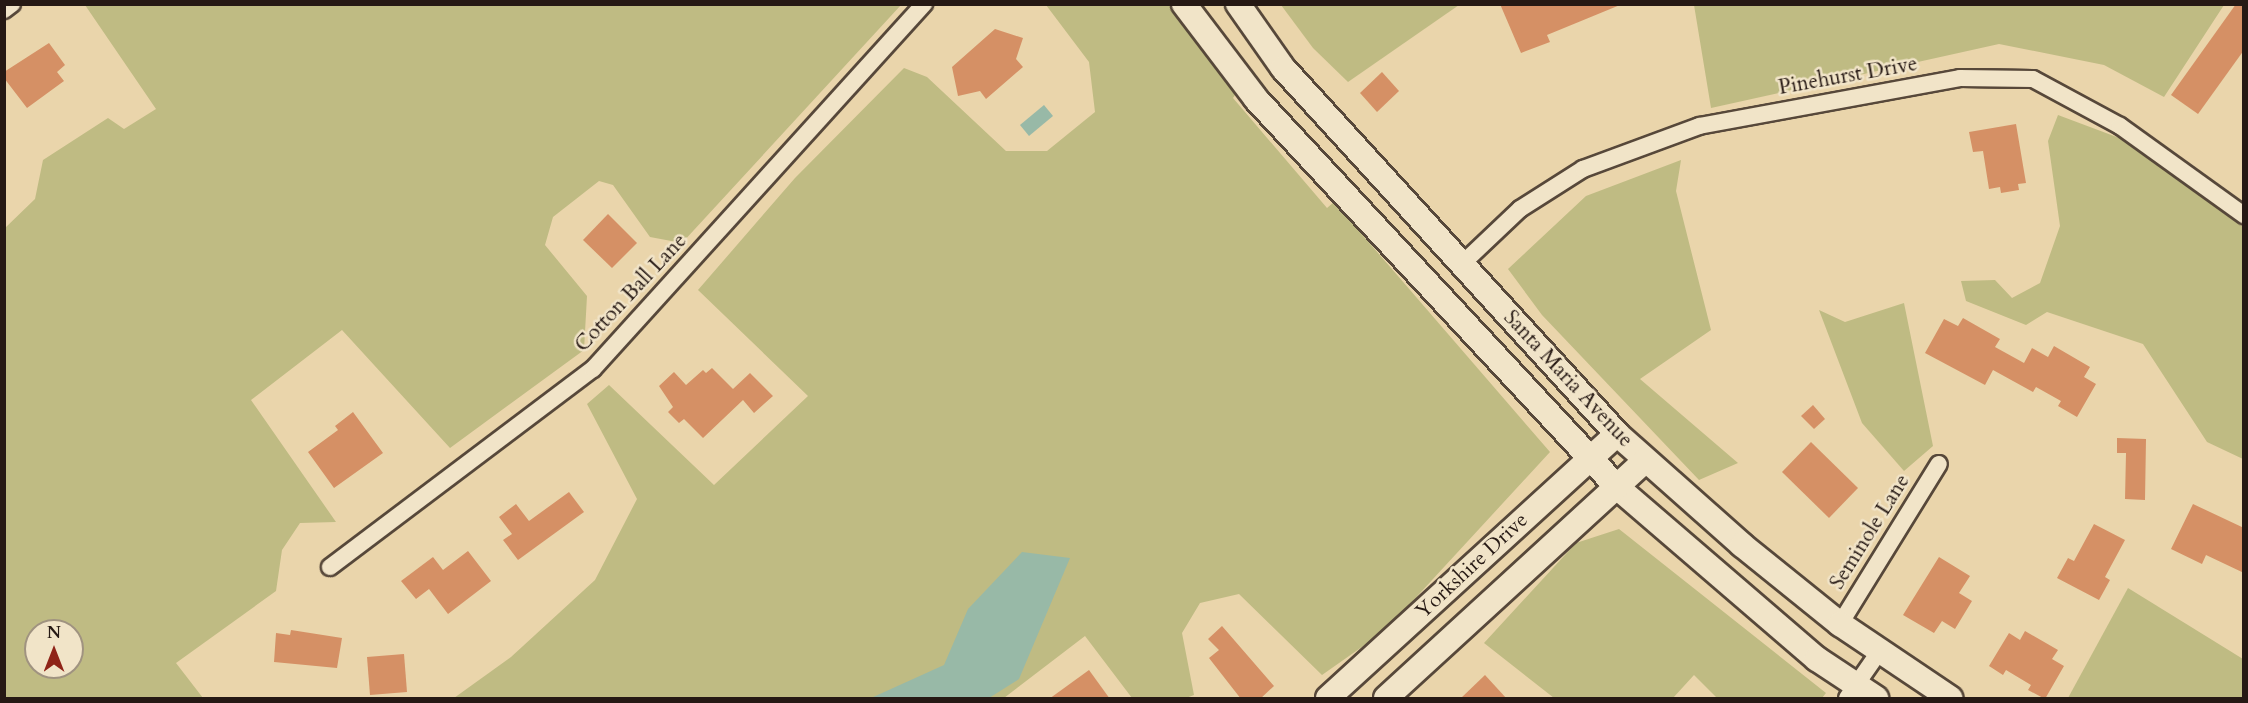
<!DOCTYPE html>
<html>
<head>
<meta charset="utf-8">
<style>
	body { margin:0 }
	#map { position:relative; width:2248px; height:703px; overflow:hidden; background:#ead5ab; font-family:Cardo,serif }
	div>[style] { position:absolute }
	.green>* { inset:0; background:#bfbb83 }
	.water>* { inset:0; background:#98b9a7 }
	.building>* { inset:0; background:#d59065 }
	.roads { filter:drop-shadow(2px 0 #57483a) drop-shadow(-2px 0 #57483a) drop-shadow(0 2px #57483a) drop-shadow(0 -2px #57483a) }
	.street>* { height:16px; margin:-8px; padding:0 8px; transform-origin:8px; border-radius:8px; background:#f1e4c8 }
	.secondary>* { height:24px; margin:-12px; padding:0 12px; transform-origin:12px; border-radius:12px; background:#f1e4c8 }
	span { translate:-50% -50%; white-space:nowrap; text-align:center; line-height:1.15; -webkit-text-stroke:5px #f1e4c8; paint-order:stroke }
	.street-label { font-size:21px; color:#261914 }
	.frame { position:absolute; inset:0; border:6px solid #261914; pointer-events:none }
	.north { position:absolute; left:24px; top:619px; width:60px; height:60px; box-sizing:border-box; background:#f1e4c8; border:2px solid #a09380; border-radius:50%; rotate:0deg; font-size:16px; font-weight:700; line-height:24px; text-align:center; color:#261914 }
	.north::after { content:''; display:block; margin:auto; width:21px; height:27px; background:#8f2418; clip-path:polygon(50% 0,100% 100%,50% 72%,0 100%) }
</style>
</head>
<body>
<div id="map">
	<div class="green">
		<div style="clip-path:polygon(evenodd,85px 5px,901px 5px,682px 243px,650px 237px,613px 185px,599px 181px,553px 217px,545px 245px,587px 296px,584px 350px,450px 448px,342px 330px,251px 400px,336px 522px,300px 523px,282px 550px,276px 591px,176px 663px,203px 698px,5px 698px,5px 228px,35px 199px,43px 160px,108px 118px,124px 129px,156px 109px,85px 5px,36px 631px,72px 631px,72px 667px,36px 667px,36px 631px)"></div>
		<div style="clip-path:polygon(1046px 5px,1172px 5px,1241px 86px,1233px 98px,1327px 208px,1334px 202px,1550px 452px,1386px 630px,1322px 675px,1239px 594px,1200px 603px,1182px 633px,1194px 695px,1186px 698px,1132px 698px,1085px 636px,1004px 698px,454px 698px,511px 657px,595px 580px,637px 499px,587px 404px,609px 385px,714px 485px,808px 396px,698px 290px,795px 178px,904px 68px,927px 77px,1006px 151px,1047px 151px,1095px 112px,1089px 62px)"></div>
		<div style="clip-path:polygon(1281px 5px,1459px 5px,1348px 82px,1313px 48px)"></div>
		<div style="clip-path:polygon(1694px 5px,1694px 4px,2224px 5px,2164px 97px,2104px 65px,1999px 44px,1711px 108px)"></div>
		<div style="clip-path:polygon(2058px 115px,2122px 139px,2243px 227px,2243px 459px,2207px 442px,2143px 344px,2047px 312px,2026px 325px,1966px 301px,1961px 281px,1995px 280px,2012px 298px,2040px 283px,2060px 226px,2048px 141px)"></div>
		<div style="clip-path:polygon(1681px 160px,1676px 191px,1711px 330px,1640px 379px,1738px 463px,1699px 480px,1542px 315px,1508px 269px,1586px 196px)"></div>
		<div style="clip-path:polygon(1904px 303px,1933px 446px,1904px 471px,1862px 423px,1819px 310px,1845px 322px)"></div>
		<div style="clip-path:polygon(1619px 529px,1826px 693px,1822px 698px,1717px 698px,1694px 675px,1673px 698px,1554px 698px,1484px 643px,1576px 543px)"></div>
		<div style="clip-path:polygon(2128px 588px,2243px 659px,2243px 698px,2068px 698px)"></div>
	</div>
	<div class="water">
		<div style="clip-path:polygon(1044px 105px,1053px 116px,1029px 136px,1020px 125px)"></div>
		<div style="clip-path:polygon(1022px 552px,1070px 558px,1019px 679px,989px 698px,871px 698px,944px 665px,968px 609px)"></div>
	</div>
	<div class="building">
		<div style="clip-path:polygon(1500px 4px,1620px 4px,1620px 5px,1547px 35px,1550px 42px,1521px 53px)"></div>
		<div style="clip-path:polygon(2236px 4px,2244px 4px,2244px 50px,2198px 114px,2171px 95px)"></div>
		<div style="clip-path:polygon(995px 29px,1023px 38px,1016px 59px,1023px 67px,986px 99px,980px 91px,958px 96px,952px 67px)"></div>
		<div style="clip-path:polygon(49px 43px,65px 65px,57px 72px,64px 81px,27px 108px,4px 78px,4px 72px)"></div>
		<div style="clip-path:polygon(1382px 72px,1399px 91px,1377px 112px,1360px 93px)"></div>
		<div style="clip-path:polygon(2016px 124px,2026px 183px,2018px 184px,2019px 190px,2001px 193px,2000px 187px,1989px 189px,1983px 151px,1973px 152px,1969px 132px)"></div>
		<div style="clip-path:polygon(608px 214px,637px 243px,612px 268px,583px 240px)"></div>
		<div style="clip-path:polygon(1963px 318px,2000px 339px,1995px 347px,2024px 363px,2032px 348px,2048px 357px,2054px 346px,2090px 367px,2084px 377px,2096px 384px,2077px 417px,2058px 406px,2061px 401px,2036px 387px,2033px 392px,1993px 370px,1985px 385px,1925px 353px,1944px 319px,1958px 326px)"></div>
		<div style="clip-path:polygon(712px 368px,733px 389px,750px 373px,773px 396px,754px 413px,743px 400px,703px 438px,684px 419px,679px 423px,668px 412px,673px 407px,659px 386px,674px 372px,686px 385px,703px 370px,706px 373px)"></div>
		<div style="clip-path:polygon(1813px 405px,1825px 419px,1814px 429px,1801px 416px)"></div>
		<div style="clip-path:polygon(353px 412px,383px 453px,334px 488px,308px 452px,338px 430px,335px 426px)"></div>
		<div style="clip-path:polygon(2117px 438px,2146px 439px,2145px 500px,2125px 499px,2126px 453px,2117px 453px)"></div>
		<div style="clip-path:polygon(1811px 442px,1858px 488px,1829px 518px,1782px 472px)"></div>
		<div style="clip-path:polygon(569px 492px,584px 512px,518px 560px,503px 540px,512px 534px,499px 517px,516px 504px,529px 521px)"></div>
		<div style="clip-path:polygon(2193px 504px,2244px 528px,2244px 573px,2206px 555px,2202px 564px,2171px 549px)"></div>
		<div style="clip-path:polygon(2094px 524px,2125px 540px,2105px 577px,2110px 580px,2099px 600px,2057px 578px,2068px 558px,2074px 561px)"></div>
		<div style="clip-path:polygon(468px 551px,491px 581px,448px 614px,429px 589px,416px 599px,401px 581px,433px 557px,443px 570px)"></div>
		<div style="clip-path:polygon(1939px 557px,1970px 576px,1959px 593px,1972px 601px,1955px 629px,1942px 621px,1934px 633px,1903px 615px)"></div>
		<div style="clip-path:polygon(1222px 626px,1274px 686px,1260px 699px,1241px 699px,1209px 658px,1219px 650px,1208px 639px)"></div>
		<div style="clip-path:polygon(291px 630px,342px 638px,337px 668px,274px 662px,276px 633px,290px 635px)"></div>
		<div style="clip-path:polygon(2025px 631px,2058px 650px,2052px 659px,2064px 666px,2045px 699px,2028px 690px,2031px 685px,2006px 670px,2003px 675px,1989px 666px,2009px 633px,2020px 640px)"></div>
		<div style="clip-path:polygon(404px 654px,407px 692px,370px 695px,367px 657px)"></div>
		<div style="clip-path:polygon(1089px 670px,1110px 699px,1049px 699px)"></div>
		<div style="clip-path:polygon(1485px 675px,1507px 699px,1460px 699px)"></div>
	</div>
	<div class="roads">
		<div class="street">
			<div style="left:4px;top:10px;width:10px;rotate:-37deg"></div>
			<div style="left:1462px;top:264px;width:80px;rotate:-43.5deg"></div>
			<div style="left:1520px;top:209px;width:75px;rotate:-32.4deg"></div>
			<div style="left:1583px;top:169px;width:124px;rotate:-20.3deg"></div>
			<div style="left:1699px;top:126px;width:265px;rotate:-10.4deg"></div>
			<div style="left:1960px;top:78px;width:73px;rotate:0.8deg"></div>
			<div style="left:2033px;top:79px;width:99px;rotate:28.4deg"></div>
			<div style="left:2120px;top:126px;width:153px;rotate:35.7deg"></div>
			<div style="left:330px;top:567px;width:329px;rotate:-37deg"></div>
			<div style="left:593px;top:369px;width:493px;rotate:-47.8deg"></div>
			<div style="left:1840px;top:624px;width:188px;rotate:-58.3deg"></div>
			<div style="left:1847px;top:698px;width:56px;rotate:-55.2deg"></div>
		</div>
		<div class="secondary">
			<div style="left:1184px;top:4px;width:119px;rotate:52.8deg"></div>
			<div style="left:1256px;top:99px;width:531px;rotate:47.06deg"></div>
			<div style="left:1618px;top:488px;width:262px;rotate:40.7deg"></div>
			<div style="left:1817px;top:659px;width:71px;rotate:33.5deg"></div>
			<div style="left:1238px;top:4px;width:78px;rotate:54.9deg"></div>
			<div style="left:1283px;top:68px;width:495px;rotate:47.6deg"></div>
			<div style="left:1617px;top:434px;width:167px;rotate:41.6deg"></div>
			<div style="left:1742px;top:545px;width:126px;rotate:38.9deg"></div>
			<div style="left:1840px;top:624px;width:133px;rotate:33.9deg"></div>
			<div style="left:1328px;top:698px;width:391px;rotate:-42.4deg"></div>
			<div style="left:1386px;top:698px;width:351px;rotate:-42.5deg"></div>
		</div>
	</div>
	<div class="street-label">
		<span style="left:1848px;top:76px;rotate:-10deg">Pinehurst Drive</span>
		<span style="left:631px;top:293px;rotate:-47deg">Cotton Ball Lane</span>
		<span style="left:1568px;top:379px;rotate:47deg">Santa Maria Avenue</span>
		<span style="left:1870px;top:532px;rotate:-58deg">Seminole Lane</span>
		<span style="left:1472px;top:566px;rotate:-43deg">Yorkshire Drive</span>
	</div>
	<div class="frame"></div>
	<div class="north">N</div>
</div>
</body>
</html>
